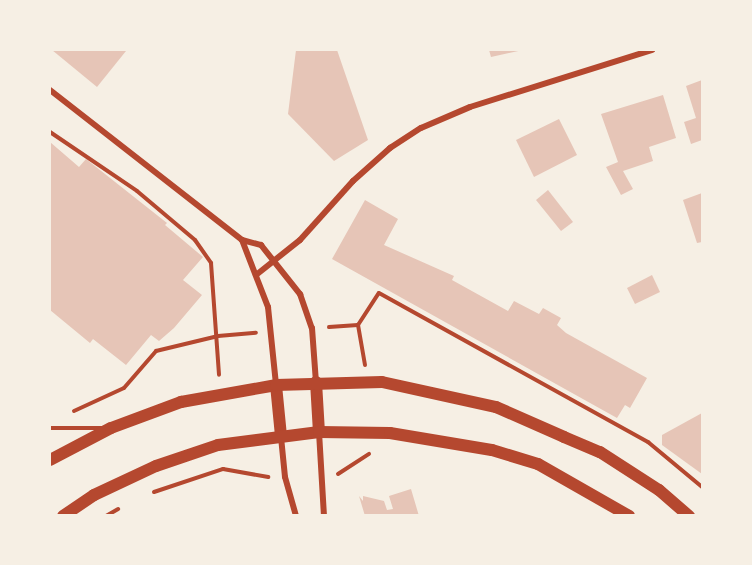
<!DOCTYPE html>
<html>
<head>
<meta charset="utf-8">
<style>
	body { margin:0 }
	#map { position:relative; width:752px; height:565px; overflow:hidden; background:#f6efe4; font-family:"Alegreya Sans",sans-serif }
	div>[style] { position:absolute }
	.building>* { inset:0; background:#e6c5b7 }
	.path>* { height:4px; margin:-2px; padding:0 2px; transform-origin:2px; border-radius:2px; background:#b5482f }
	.service>* { height:4.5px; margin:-2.25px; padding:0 2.25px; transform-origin:2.25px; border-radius:2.25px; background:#b5482f }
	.minor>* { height:6px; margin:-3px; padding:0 3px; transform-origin:3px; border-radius:3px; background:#b5482f }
	.secondary>* { height:12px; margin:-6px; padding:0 6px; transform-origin:6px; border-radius:6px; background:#b5482f }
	span { translate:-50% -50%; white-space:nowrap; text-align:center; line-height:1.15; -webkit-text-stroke:5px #f6efe4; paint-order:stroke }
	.frame { position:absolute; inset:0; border:51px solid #f6efe4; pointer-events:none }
</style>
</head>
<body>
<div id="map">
	<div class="building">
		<div style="clip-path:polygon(52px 50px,124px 50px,126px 51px,97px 87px)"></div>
		<div style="clip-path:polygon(296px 50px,337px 50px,368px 140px,334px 161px,288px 114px)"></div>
		<div style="clip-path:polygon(489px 50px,523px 50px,491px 57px)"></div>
		<div style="clip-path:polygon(702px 80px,702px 140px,691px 144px,684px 122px,696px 118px,686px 86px)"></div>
		<div style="clip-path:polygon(663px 95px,676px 138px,649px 147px,653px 161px,623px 171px,633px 189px,621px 195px,606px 167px,618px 162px,601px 114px)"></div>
		<div style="clip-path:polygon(559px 119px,577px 155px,534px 177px,516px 140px)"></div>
		<div style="clip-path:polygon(50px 142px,79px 167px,86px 159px,167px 223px,165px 225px,203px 257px,183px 280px,202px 295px,174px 328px,159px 341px,151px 335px,126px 365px,93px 339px,90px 343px,50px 310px)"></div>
		<div style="clip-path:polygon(548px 190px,573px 222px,561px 231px,536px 200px)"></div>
		<div style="clip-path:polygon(702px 193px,702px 242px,697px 243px,683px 200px)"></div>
		<div style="clip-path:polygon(365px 200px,398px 219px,384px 245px,454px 276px,452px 280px,508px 311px,514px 301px,539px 314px,543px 308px,561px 318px,557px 325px,566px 333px,647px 378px,630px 408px,625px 405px,617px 418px,332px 259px)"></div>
		<div style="clip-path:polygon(652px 275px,660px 292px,635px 304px,627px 288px)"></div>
		<div style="clip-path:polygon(702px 413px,702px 474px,662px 445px,662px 435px)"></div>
		<div style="clip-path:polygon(411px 489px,419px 516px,365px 516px,359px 496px,363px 501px,363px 496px,384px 501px,387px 510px,393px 509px,389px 496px)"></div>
	</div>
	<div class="path">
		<div style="left:50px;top:132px;width:105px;rotate:34.1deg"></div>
		<div style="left:137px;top:191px;width:76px;rotate:40.2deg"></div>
		<div style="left:195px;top:240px;width:28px;rotate:55deg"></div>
		<div style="left:211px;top:263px;width:112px;rotate:85.9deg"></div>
		<div style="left:329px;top:327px;width:29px;rotate:-4deg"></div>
		<div style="left:365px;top:365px;width:41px;rotate:-99.9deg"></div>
		<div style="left:358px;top:325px;width:38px;rotate:-57deg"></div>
		<div style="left:379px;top:293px;width:308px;rotate:29deg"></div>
		<div style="left:648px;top:442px;width:70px;rotate:39.8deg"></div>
		<div style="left:74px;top:411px;width:55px;rotate:-24.7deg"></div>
		<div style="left:124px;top:388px;width:49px;rotate:-49.1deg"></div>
		<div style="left:156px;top:351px;width:64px;rotate:-13.6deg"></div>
		<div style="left:218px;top:336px;width:38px;rotate:-5deg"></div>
		<div style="left:338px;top:474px;width:37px;rotate:-33deg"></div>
		<div style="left:154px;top:492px;width:73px;rotate:-18.4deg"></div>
		<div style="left:223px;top:469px;width:46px;rotate:10.1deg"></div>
		<div style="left:106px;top:516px;width:14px;rotate:-30deg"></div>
	</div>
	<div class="service">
		<div style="left:50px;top:428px;width:52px"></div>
	</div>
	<div class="minor">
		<div style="left:50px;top:90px;width:244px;rotate:38deg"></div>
		<div style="left:242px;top:240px;width:20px;rotate:15deg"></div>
		<div style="left:261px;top:245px;width:63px;rotate:51.5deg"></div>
		<div style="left:300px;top:294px;width:36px;rotate:71deg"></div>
		<div style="left:312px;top:328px;width:54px;rotate:85.8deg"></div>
		<div style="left:242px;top:240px;width:72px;rotate:68.8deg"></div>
		<div style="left:268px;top:307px;width:78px;rotate:84.1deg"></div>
		<div style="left:256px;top:275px;width:56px;rotate:-38.5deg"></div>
		<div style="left:300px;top:240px;width:79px;rotate:-48.1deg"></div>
		<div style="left:353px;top:181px;width:50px;rotate:-41.7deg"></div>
		<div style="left:390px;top:148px;width:37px;rotate:-33deg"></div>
		<div style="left:421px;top:128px;width:53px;rotate:-23.2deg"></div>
		<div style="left:470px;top:107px;width:191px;rotate:-17.4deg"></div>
		<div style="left:319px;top:432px;width:84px;rotate:86.6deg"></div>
		<div style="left:281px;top:437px;width:40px;rotate:84.3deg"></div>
		<div style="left:285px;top:477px;width:41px;rotate:74.2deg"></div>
	</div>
	<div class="secondary">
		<div style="left:316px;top:382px;width:50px;rotate:86.6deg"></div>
		<div style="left:276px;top:385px;width:51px;rotate:84.4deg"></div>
		<div style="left:50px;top:460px;width:69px;rotate:-27.7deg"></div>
		<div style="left:111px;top:428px;width:75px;rotate:-20.4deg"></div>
		<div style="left:181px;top:402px;width:97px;rotate:-10.1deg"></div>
		<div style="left:276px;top:385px;width:106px;rotate:-1.6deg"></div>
		<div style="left:382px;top:382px;width:117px;rotate:12.4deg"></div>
		<div style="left:496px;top:407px;width:74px;rotate:23.8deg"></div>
		<div style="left:564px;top:437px;width:39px;rotate:23deg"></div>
		<div style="left:600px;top:452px;width:70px;rotate:32.8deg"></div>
		<div style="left:659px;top:490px;width:40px;rotate:41deg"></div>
		<div style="left:63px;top:516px;width:37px;rotate:-34deg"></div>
		<div style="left:94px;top:495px;width:68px;rotate:-25.1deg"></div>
		<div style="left:156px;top:466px;width:65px;rotate:-18.7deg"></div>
		<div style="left:218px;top:445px;width:102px;rotate:-7.3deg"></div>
		<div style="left:319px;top:432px;width:71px;rotate:0.8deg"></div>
		<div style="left:390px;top:433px;width:103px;rotate:9.5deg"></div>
		<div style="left:492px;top:450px;width:48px;rotate:16.9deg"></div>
		<div style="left:538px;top:464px;width:105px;rotate:29.7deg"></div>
	</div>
	<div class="frame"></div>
</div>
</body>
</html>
